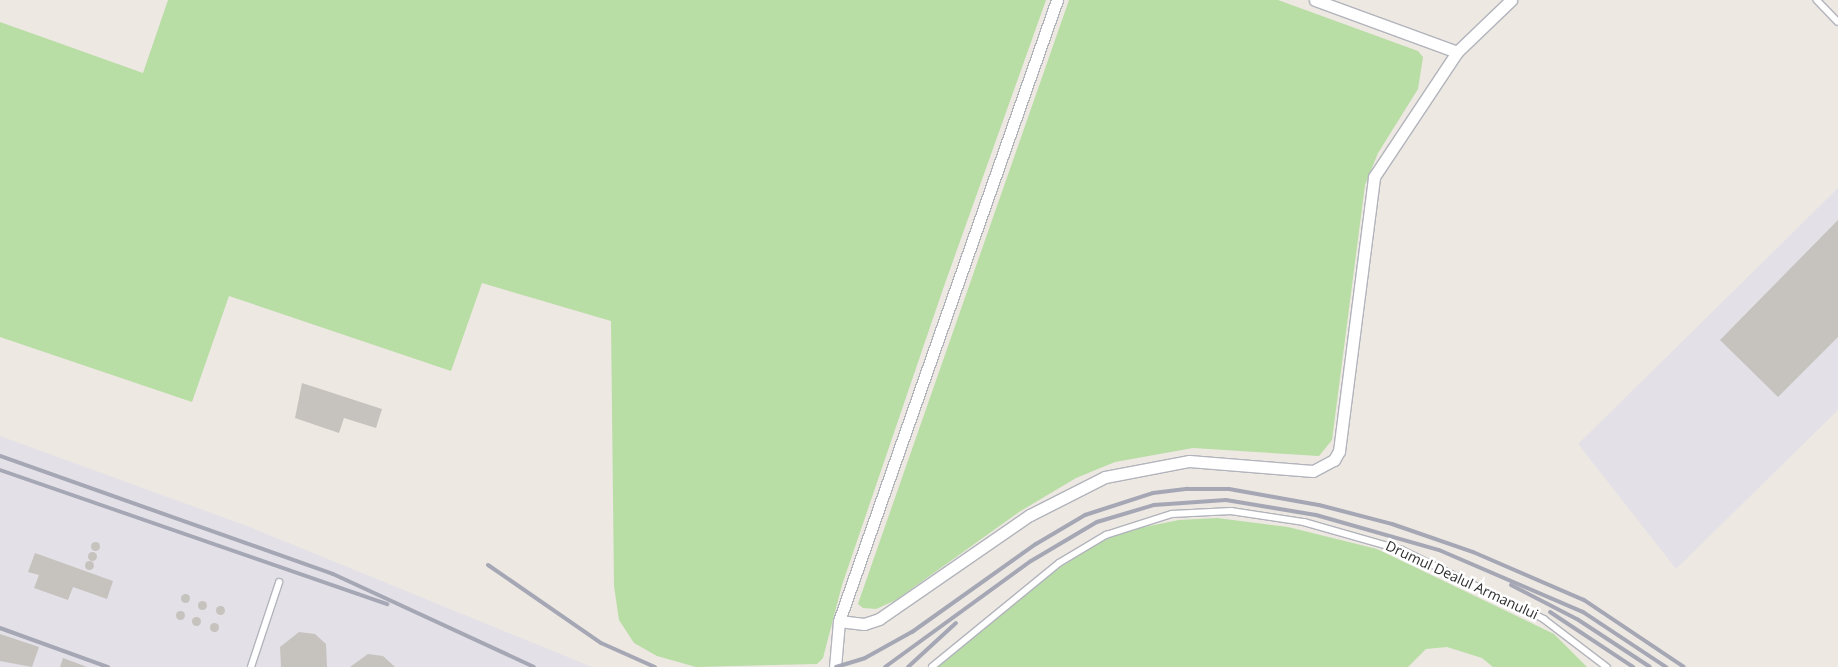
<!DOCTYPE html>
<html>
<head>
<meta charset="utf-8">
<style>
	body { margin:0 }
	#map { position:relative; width:1838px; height:667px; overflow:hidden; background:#ede8e2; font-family:"Open Sans",sans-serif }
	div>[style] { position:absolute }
	.industrial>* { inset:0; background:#e3e1e7 }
	.green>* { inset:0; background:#b8dda5 }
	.building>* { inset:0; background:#c6c2bd }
	.round { border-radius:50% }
	.roads { filter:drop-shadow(1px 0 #b2b4bc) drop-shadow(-1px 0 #b2b4bc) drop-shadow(0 1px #b2b4bc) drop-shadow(0 -1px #b2b4bc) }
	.lane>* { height:5.5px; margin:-2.75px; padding:0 2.75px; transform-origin:2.75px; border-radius:2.75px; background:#fff }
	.street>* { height:11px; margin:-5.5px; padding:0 5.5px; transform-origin:5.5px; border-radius:5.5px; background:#fff }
	.rail>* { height:4px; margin:-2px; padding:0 2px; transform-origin:2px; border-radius:2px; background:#a5a7b5 }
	span { translate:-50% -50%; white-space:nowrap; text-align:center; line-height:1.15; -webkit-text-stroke:5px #fff; paint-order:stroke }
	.street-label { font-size:14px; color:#2d2d2d }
</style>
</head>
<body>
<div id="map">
	<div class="industrial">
		<div style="clip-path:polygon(1838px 188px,1838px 410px,1676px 569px,1578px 444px)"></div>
		<div style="clip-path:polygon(0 436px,250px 527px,592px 667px,0 667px)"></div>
	</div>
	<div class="green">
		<div style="clip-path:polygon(168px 0,1046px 0,943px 289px,842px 585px,823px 658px,817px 664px,696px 667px,657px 656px,634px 643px,619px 620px,614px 586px,611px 321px,482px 283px,451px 371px,229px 296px,192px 402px,0 337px,0 22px,143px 73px)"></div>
		<div style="clip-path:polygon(1069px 0,1278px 0,1418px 51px,1423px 57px,1418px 89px,1378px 153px,1365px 185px,1332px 440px,1319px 456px,1193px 448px,1115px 462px,1076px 478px,1019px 512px,896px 600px,876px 609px,863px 608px,858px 604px,860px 598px)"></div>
		<div style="clip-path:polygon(1217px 518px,1288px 527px,1377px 549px,1554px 634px,1587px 667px,1493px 667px,1482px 658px,1447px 647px,1426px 649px,1408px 667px,938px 667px,1053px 572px,1098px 543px,1129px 530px,1179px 520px)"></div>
	</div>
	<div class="building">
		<div style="clip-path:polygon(1838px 220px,1838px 337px,1778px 397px,1720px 340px)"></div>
		<div style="clip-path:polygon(302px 383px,382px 409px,376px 428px,344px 418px,339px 433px,295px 418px)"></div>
		<div class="round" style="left:90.5px;top:541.5px;width:9px;height:9px"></div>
		<div class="round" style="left:87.5px;top:551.5px;width:9px;height:9px"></div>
		<div style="clip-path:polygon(35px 553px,113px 581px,107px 599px,73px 587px,68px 600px,34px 588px,39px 575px,28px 572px)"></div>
		<div class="round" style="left:84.5px;top:560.5px;width:9px;height:9px"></div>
		<div class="round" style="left:180.5px;top:593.5px;width:9px;height:9px"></div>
		<div class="round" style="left:197.5px;top:600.5px;width:9px;height:9px"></div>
		<div class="round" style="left:215.5px;top:605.5px;width:9px;height:9px"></div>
		<div class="round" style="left:175.5px;top:610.5px;width:9px;height:9px"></div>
		<div class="round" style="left:191.5px;top:616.5px;width:9px;height:9px"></div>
		<div class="round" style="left:209.5px;top:622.5px;width:9px;height:9px"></div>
		<div style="clip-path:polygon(299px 632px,315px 634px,326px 644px,327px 667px,281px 667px,280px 647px)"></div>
		<div style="clip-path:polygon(0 634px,39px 647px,32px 667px,0 661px)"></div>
		<div style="clip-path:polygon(368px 654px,383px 656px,395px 667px,350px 667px)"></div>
		<div style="clip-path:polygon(63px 658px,87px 667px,60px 667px)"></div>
	</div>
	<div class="roads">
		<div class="lane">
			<div style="left:1817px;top:0;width:30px;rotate:46deg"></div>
			<div style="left:251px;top:667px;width:89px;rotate:-71.6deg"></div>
			<div style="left:932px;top:667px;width:164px;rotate:-39.3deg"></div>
			<div style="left:1059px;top:563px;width:55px;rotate:-30.8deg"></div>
			<div style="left:1106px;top:535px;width:69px;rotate:-17.7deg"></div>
			<div style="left:1172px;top:514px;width:59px;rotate:-2.9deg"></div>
			<div style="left:1231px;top:511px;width:74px;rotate:8.6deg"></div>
			<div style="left:1304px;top:522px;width:102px;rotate:15.9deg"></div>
			<div style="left:1402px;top:550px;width:158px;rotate:25.9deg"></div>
			<div style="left:1544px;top:619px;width:79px;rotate:37.3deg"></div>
		</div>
		<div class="street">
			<div style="left:1315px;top:0;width:151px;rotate:20.1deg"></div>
			<div style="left:839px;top:621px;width:25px;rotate:7deg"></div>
			<div style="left:864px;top:624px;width:16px;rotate:-18deg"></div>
			<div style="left:879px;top:619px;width:183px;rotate:-34.6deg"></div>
			<div style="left:1030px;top:515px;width:84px;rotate:-26.9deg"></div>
			<div style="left:1105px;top:477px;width:86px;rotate:-10.8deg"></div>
			<div style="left:1189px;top:461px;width:124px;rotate:4.6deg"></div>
			<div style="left:1313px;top:471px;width:24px;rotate:-28deg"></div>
			<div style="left:1334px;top:460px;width:10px;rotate:-61deg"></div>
			<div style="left:1339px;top:451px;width:276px;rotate:-82.7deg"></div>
			<div style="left:1374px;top:177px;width:150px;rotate:-56.4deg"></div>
			<div style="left:1457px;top:52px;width:75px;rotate:-43.9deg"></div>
			<div style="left:835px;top:667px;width:46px;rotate:-85deg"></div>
			<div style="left:839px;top:621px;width:658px;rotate:-70.66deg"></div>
		</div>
	</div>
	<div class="rail">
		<div style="left:0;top:456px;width:353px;rotate:19.5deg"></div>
		<div style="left:333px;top:574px;width:221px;rotate:24.8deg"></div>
		<div style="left:0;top:470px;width:410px;rotate:19.1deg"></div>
		<div style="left:488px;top:565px;width:137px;rotate:34.6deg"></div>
		<div style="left:601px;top:643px;width:59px;rotate:24deg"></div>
		<div style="left:1511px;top:585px;width:74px;rotate:27.3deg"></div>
		<div style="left:1577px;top:619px;width:87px;rotate:33.3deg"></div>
		<div style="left:1550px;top:612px;width:100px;rotate:33.5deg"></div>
		<div style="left:0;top:628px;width:115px;rotate:19.9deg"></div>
		<div style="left:836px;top:667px;width:30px;rotate:-17deg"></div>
		<div style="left:865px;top:658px;width:54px;rotate:-29deg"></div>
		<div style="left:912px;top:632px;width:152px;rotate:-35.4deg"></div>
		<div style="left:1036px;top:544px;width:57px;rotate:-30.6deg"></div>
		<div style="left:1085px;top:515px;width:71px;rotate:-17.9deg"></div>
		<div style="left:1153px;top:493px;width:35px;rotate:-7deg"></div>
		<div style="left:1188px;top:489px;width:41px"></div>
		<div style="left:1229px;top:489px;width:91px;rotate:10.1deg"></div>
		<div style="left:1319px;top:505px;width:75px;rotate:14.6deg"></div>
		<div style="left:1392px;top:524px;width:86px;rotate:19.1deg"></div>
		<div style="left:1473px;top:552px;width:121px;rotate:23.4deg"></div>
		<div style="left:1584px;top:600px;width:120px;rotate:33.8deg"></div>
		<div style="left:885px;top:667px;width:180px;rotate:-36deg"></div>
		<div style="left:1031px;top:561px;width:77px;rotate:-30.6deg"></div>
		<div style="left:1097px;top:522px;width:59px;rotate:-16.6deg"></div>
		<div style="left:1154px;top:505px;width:72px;rotate:-4deg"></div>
		<div style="left:1226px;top:500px;width:91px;rotate:9.5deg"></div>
		<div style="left:1316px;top:515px;width:128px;rotate:15.9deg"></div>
		<div style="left:1439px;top:550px;width:157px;rotate:23.3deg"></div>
		<div style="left:1583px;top:612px;width:100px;rotate:33.5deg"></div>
		<div style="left:908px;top:667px;width:65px;rotate:-42.5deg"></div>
	</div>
	<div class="street-label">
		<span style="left:1462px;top:580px;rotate:25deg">Drumul Dealul Armanului</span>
	</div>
</div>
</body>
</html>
